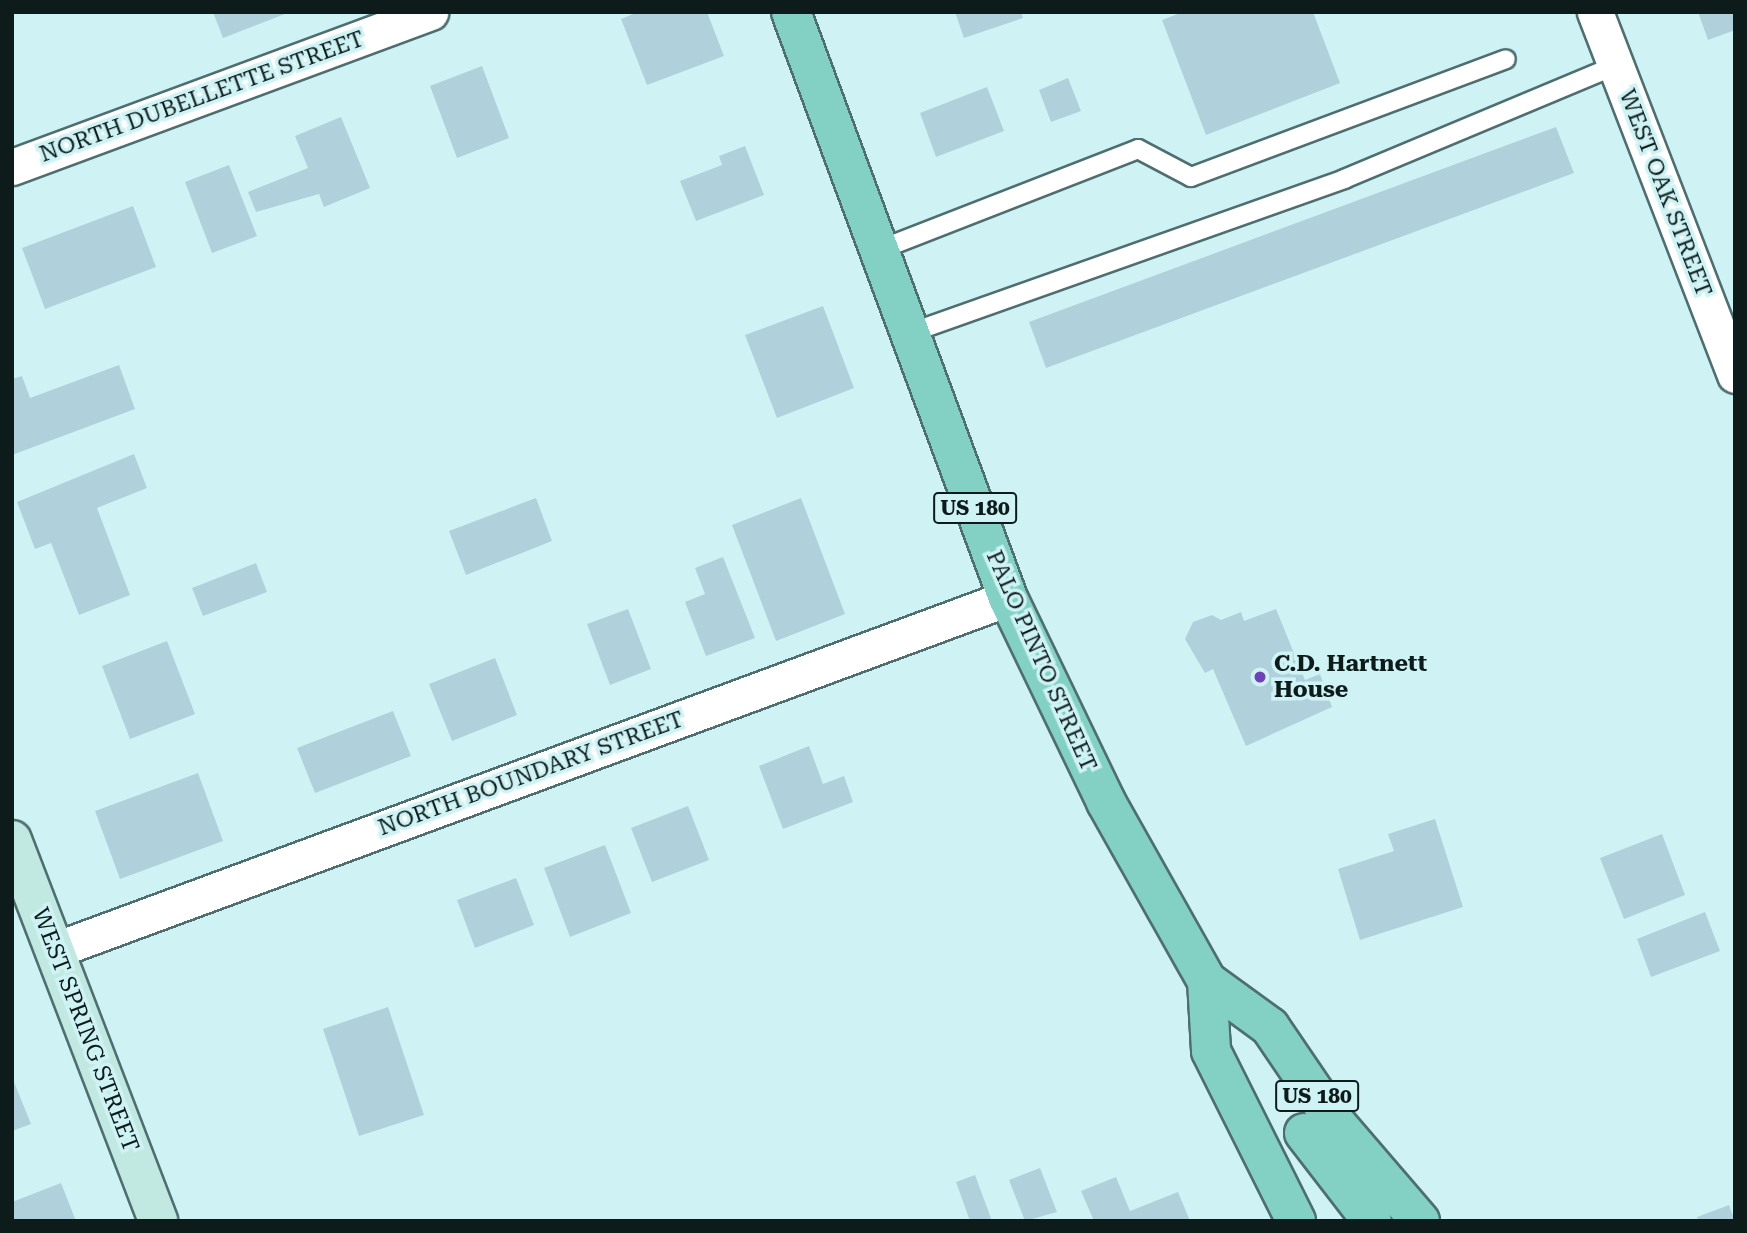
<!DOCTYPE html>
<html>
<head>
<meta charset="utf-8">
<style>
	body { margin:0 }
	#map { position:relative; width:1747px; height:1233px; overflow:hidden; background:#cff3f5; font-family:"Roboto Serif",serif }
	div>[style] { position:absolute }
	.building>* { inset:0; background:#b0d1db }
	.roads { filter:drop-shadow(2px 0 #4e6e70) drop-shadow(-2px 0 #4e6e70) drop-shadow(0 2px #4e6e70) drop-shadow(0 -2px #4e6e70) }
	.lane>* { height:18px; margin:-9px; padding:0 9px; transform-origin:9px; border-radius:9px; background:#fff }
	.street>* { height:35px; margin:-17.5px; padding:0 17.5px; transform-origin:17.5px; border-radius:17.5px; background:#fff }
	.secondary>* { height:38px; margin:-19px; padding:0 19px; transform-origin:19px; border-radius:19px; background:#c1e8e1 }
	.primary>* { height:38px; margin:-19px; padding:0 19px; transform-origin:19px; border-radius:19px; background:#83d0c4 }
	.dots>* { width:19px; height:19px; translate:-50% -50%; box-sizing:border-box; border:4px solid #cff3f5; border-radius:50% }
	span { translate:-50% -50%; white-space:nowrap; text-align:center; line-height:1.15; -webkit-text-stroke:7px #cff3f5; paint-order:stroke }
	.shield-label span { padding:2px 5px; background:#cff3f5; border:2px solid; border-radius:5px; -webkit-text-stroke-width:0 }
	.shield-label { font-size:21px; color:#0d1b1b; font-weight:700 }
	.street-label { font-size:23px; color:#0d1b1b }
	.poi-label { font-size:23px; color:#0d1b1b; font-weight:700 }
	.left { translate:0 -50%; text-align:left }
	.frame { position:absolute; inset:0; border:14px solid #0d1b1b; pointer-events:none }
</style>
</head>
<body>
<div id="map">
	<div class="building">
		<div style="clip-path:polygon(213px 12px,290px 12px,223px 38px)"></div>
		<div style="clip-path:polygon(638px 12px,707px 12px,724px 56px,647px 85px,621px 19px)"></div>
		<div style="clip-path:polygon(955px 12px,1021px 12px,1023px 18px,964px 38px)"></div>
		<div style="clip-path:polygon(1183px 12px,1313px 12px,1340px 83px,1206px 135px,1162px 20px)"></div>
		<div style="clip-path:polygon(1698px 12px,1735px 12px,1735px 30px,1708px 40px)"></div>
		<div style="clip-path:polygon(482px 66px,509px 138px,457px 158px,430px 86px)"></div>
		<div style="clip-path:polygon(1068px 78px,1081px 111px,1051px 122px,1039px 90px)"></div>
		<div style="clip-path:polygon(987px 87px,1004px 131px,936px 157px,920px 113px)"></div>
		<div style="clip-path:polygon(341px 117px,370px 188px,324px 207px,319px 194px,256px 212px,248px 192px,308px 168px,295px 136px)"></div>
		<div style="clip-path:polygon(1556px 127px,1574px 173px,1046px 368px,1029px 322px)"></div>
		<div style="clip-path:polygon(745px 146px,764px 195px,696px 221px,680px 181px,722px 165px,719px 156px)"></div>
		<div style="clip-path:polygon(229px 165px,257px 236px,212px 253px,185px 182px)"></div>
		<div style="clip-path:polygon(133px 206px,156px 267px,45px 309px,22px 248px)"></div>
		<div style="clip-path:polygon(823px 306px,854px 388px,777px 418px,745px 335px)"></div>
		<div style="clip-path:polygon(119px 365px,135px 409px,12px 455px,12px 379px,22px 376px,30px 398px)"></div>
		<div style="clip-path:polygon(134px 454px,147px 488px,97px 508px,130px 595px,79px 615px,51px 543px,35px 549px,17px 502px)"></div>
		<div style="clip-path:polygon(536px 498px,552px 541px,466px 575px,449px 531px)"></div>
		<div style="clip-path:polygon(801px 498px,845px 614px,776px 641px,732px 525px)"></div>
		<div style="clip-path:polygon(723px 557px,755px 638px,706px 656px,685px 602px,705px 594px,695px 568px)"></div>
		<div style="clip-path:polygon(256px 563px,267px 592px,203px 616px,192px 588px)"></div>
		<div style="clip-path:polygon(628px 609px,651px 669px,610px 685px,587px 624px)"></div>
		<div style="clip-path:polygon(1276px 609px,1305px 680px,1320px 674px,1332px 707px,1246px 746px,1213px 669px,1205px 673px,1185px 639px,1193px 622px,1212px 615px,1221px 620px,1241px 612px,1244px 621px)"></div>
		<div style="clip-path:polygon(167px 641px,195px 714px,130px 739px,102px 666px)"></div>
		<div style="clip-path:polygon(495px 658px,517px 715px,452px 741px,429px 684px)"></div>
		<div style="clip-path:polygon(393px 711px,411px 756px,315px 793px,297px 748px)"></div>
		<div style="clip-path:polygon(809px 746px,823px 784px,844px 776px,853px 802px,783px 829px,759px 766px)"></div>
		<div style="clip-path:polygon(198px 773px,223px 841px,120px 879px,95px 811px)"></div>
		<div style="clip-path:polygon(688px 806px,709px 860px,652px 882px,631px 828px)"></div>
		<div style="clip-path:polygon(1435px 819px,1463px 907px,1360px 940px,1338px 869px,1394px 851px,1388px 834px)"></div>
		<div style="clip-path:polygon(1662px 834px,1685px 895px,1624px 919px,1600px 858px)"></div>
		<div style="clip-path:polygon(605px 845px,631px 913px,570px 937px,544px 868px)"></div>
		<div style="clip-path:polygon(516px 878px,534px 925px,475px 948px,457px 900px)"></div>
		<div style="clip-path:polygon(1705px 912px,1720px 951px,1651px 977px,1637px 939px)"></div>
		<div style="clip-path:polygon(388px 1007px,424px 1115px,359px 1136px,323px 1029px)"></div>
		<div style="clip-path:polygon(12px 1077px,31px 1124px,12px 1131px)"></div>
		<div style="clip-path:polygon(1040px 1168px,1057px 1212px,1025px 1221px,1009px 1180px)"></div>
		<div style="clip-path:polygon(975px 1175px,992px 1221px,970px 1221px,956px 1182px)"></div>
		<div style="clip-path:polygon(1116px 1177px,1130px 1211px,1178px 1192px,1190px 1221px,1094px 1221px,1081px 1191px)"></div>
		<div style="clip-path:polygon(61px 1183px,76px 1221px,12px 1221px,12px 1202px)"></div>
		<div style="clip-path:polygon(1729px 1205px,1735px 1221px,1698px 1221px,1697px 1217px)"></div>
	</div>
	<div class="roads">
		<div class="lane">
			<div style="left:879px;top:250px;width:278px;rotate:-21.3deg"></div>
			<div style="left:1138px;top:149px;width:60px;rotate:27.8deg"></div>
			<div style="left:1191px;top:177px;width:336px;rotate:-20.5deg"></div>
			<div style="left:910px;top:333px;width:461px;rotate:-19.5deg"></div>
			<div style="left:1344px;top:179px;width:295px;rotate:-22.7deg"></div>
		</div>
		<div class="street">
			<div style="left:1595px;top:12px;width:389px;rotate:68.9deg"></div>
			<div style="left:12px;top:167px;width:446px;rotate:-20.3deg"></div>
			<div style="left:55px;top:950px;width:1016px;rotate:-20.27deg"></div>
		</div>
		<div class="secondary">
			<div style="left:12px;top:840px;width:408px;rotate:69deg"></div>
		</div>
		<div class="primary">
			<div style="left:791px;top:12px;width:625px;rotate:69.68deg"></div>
			<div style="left:1008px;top:598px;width:226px;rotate:64.3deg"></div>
			<div style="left:1106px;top:802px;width:206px;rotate:60.6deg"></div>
			<div style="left:1207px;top:981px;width:78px;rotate:36.1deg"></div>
			<div style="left:1270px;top:1027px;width:114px;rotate:55.8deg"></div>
			<div style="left:1334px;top:1121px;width:132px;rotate:49.3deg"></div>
			<div style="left:1207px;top:981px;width:70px;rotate:86.7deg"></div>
			<div style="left:1211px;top:1051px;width:190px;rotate:63.4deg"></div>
			<div style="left:1304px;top:1133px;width:111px;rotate:52.3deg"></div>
		</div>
	</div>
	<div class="dots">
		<div style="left:1260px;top:677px;background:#6f42ba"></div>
	</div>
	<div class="shield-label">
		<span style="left:975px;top:508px">US 180</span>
		<span style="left:1317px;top:1096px">US 180</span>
	</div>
	<div class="street-label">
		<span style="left:202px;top:97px;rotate:-20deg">NORTH DUBELLETTE STREET</span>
		<span style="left:1665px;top:193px;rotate:69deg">WEST OAK STREET</span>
		<span style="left:1041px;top:661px;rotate:66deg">PALO PINTO STREET</span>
		<span style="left:531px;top:774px;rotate:-20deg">NORTH BOUNDARY STREET</span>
		<span style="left:85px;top:1030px;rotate:69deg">WEST SPRING STREET</span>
	</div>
	<div class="poi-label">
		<span class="left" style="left:1274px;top:677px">C.D. Hartnett<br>House</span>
	</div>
	<div class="frame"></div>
</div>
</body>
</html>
